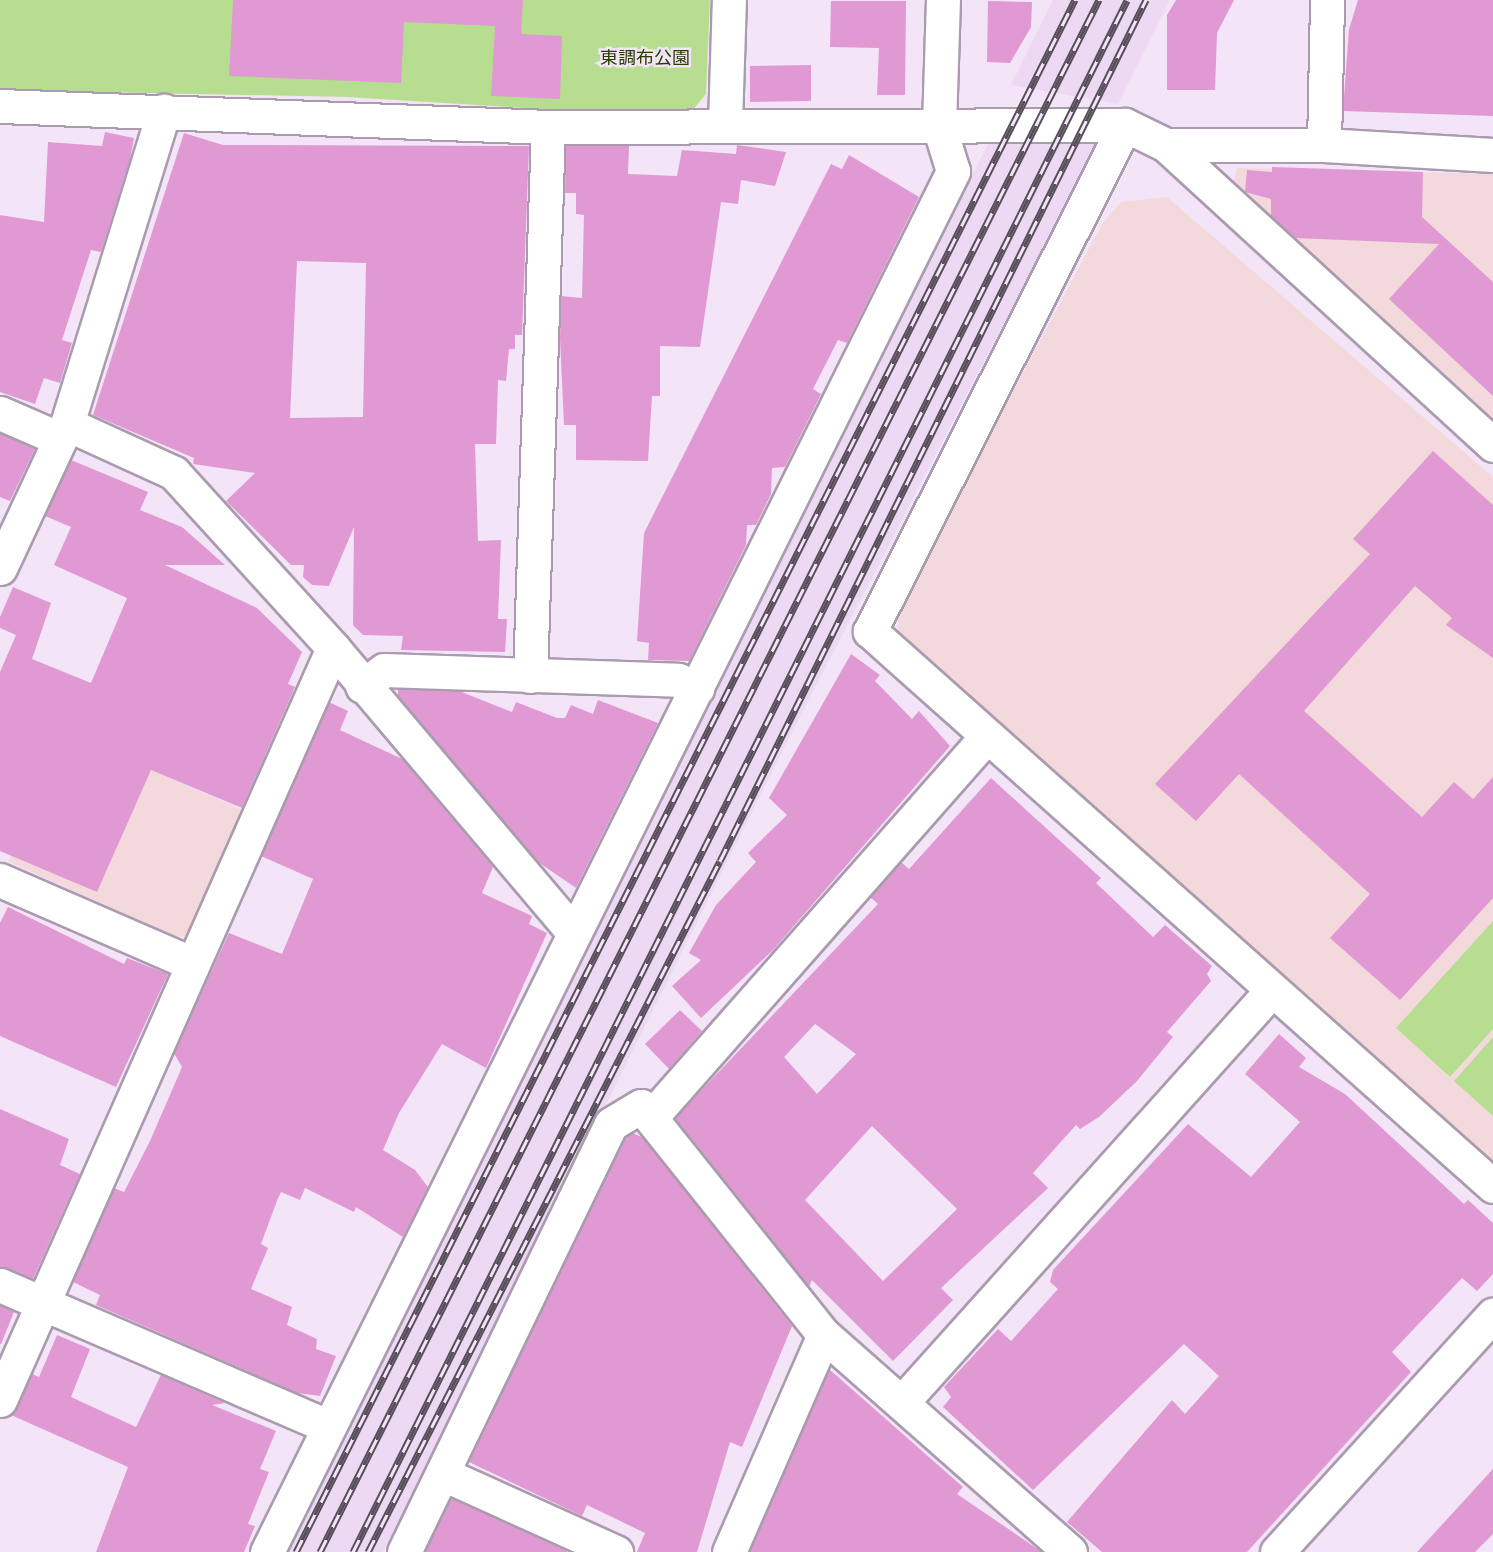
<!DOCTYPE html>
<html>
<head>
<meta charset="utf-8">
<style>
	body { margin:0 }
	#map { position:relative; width:1493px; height:1552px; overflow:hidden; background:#f4e4f8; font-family:"Varela Round","Noto Sans JP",sans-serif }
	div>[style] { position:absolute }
	.built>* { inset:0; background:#eed9f4 }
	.education>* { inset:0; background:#f3d9dc }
	.green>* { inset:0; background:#b7de90 }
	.building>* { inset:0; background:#e099d3 }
	.roads { filter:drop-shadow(2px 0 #aa9bae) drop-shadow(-2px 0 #aa9bae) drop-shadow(0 2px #aa9bae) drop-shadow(0 -2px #aa9bae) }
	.minor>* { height:33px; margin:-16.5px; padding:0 16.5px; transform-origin:16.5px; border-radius:16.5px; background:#fff }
	.rail>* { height:7px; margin-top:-3.5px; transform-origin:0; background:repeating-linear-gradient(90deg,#f4e4f8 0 14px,#574f59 0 28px); box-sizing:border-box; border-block:2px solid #574f59 }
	span { translate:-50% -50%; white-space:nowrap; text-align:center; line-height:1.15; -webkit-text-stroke:5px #f4e4f8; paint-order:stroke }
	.park-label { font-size:18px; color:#273e03 }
</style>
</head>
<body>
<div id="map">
	<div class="built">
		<div style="clip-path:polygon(1053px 0,1170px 0,1118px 104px,1011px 85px)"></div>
		<div style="clip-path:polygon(990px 140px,1097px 143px,788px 740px,383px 1552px,277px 1552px)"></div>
	</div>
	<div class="education">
		<div style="clip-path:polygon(1237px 168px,1493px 174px,1493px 427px,1230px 195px)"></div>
		<div style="clip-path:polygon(1167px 197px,1493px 477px,1493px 1163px,898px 631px,899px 607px,1102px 224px,1121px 202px)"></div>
		<div style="clip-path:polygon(64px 732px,245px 811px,185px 936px,177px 937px,9px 862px)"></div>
	</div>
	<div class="green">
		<div style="clip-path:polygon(0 0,710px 0,706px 94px,686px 118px,347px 97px,0 90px)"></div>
		<div style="clip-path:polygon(1493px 921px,1493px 1029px,1450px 1077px,1396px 1028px)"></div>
		<div style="clip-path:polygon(1493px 1037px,1493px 1116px,1454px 1081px)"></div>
	</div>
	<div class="building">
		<div style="clip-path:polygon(233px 0,523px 0,521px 34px,562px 36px,560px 99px,491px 96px,495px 26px,404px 22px,401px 83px,229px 76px)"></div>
		<div style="clip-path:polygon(1176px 0,1234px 0,1217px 33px,1215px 90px,1167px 90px,1167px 15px)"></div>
		<div style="clip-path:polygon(1358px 0,1493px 0,1493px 116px,1343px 111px,1349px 29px)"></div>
		<div style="clip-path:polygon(831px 1px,906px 1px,905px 95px,877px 95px,879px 48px,830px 47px)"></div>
		<div style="clip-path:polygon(988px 1px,1032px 2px,1031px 27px,1010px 63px,987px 62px)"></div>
		<div style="clip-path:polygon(811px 65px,811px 101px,750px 102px,750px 66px)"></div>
		<div style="clip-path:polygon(105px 132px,134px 138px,130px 159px,101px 252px,91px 250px,62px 340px,72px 343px,60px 383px,44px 378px,35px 404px,0 392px,0 215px,44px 222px,48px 142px,102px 146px)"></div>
		<div style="clip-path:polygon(evenodd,184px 133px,223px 145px,529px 146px,522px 335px,515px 335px,515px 349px,509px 349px,506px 381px,498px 380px,496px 444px,475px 444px,478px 541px,501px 540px,498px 619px,507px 619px,505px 652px,401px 650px,403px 636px,363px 635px,353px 625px,354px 527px,329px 586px,312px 585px,303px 577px,304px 565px,291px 565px,226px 501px,255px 473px,193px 464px,194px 458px,93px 415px,184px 133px,297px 261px,366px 263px,363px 417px,290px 418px,297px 261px)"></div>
		<div style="clip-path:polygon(737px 145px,786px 152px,775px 186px,741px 180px,738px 204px,721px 202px,700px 347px,660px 346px,660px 396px,652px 396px,648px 461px,576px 460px,576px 425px,564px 425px,560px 338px,561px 296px,582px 298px,584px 215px,576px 214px,576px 193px,565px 193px,566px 146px,629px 146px,628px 174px,677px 176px,682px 150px,736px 154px)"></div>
		<div style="clip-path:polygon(849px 155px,919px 197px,847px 343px,838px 340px,813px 389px,821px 394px,785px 467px,772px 468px,771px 494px,756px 525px,747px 525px,746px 545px,689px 661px,648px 660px,649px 643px,637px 641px,644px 533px,831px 164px,842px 169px)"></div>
		<div style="clip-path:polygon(1272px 167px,1423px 172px,1422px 217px,1493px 282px,1493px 396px,1389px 299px,1439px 244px,1296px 238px,1271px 216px,1271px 199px,1245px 192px,1247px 170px,1272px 172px)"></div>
		<div style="clip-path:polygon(0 433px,35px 449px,10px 501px,0 497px)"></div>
		<div style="clip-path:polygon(1433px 451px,1493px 505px,1493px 658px,1446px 625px,1452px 618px,1415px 586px,1304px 711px,1422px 817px,1454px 782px,1473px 799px,1493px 777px,1493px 898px,1400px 1000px,1330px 938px,1370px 894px,1239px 774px,1196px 821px,1155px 784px,1370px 554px,1353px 539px)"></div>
		<div style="clip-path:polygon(71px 460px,148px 492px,140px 510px,182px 527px,225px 565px,165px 565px,257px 608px,302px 652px,288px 684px,295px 687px,242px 808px,151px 770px,97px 892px,0 851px,0 672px,16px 635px,0 628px,0 617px,13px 587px,51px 603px,32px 659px,91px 683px,127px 598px,54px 565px,71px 527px,45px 516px)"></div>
		<div style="clip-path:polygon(851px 654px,880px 675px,875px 681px,912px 719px,919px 711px,950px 746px,773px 950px,701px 1018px,672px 986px,701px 960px,689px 953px,716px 905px,756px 862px,748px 853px,787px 815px,769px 798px)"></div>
		<div style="clip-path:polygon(398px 689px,459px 691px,512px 712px,516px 702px,557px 718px,565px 718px,571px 705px,593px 714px,598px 700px,658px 723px,576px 888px,538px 862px,398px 696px)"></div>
		<div style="clip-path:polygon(329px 702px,348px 711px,340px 730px,402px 759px,493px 867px,482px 893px,532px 916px,529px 924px,547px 933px,486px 1068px,442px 1044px,399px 1113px,383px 1150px,415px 1170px,428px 1187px,403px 1237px,356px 1207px,354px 1212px,305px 1188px,300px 1200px,281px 1192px,278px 1198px,261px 1244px,268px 1248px,251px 1289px,292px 1307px,287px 1325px,317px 1339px,316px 1349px,336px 1356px,320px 1396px,297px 1393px,96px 1305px,100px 1295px,73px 1282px,114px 1188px,124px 1192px,150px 1141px,182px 1067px,174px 1053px,229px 933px,282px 954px,313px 879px,261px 856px)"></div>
		<div style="clip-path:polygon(evenodd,991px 778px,1101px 878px,1096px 883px,1153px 937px,1165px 925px,1212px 966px,1207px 974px,1211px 981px,1167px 1032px,1173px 1037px,1137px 1081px,1099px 1117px,1080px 1129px,1076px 1125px,1033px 1173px,1048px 1188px,941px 1288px,953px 1300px,893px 1361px,812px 1280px,809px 1287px,675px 1118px,878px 904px,870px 897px,901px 862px,909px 869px,991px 778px,815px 1024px,856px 1054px,817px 1094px,784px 1057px,815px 1024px,991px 778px,872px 1126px,957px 1209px,883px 1281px,805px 1200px,872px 1126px)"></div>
		<div style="clip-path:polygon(8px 907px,124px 964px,127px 958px,168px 974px,116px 1087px,0 1036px,0 923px)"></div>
		<div style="clip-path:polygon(680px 1010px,702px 1031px,669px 1069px,645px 1044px)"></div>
		<div style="clip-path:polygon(1279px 1034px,1306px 1058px,1299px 1067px,1345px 1094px,1464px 1204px,1468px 1200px,1493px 1223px,1493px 1274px,1477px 1291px,1462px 1278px,1392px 1352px,1411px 1372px,1247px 1552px,1102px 1552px,1067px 1522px,1172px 1400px,1185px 1414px,1219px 1376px,1184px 1344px,1033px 1490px,943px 1407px,951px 1397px,944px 1387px,998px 1329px,1011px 1341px,1058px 1289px,1050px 1282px,1053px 1270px,1188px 1124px,1251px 1177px,1300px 1122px,1245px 1074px)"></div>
		<div style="clip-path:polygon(0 1109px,69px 1139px,60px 1165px,80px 1174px,33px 1279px,0 1267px)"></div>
		<div style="clip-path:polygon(632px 1133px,642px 1137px,792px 1326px,742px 1447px,730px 1442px,697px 1552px,637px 1552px,645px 1533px,587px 1505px,582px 1516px,469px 1462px,625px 1137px)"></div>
		<div style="clip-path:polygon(0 1305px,14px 1312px,1px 1344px,0 1344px)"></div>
		<div style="clip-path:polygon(57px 1335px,90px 1349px,71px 1397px,136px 1427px,161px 1375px,225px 1403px,212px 1405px,276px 1431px,260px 1469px,269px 1472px,248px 1524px,255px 1526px,244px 1552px,96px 1552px,128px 1467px,11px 1415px,32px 1374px,39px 1377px)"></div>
		<div style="clip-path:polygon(829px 1369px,963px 1487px,957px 1494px,1042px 1552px,749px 1552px)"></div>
		<div style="clip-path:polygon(1493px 1469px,1493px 1534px,1475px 1552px,1417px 1552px)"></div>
		<div style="clip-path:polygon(451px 1498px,567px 1551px,567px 1552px,425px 1552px)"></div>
	</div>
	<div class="roads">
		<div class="minor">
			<div style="left:0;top:106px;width:548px;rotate:2.19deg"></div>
			<div style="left:548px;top:127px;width:577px;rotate:-0.2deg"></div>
			<div style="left:1125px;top:125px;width:46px;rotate:26deg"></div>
			<div style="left:1166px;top:145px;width:444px;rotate:42.5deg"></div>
			<div style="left:725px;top:124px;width:124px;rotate:-88.2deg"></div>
			<div style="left:1125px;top:125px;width:567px;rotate:116.75deg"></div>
			<div style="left:870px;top:631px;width:834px;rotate:41.7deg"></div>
			<div style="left:1166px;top:145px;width:158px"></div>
			<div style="left:1324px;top:145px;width:169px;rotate:3.4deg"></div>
			<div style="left:1324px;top:145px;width:145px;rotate:-88.8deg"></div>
			<div style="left:0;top:413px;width:65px;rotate:23.4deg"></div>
			<div style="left:67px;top:424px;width:118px;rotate:24.6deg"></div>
			<div style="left:174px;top:473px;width:236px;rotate:47.7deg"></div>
			<div style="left:333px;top:648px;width:372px;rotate:49.8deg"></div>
			<div style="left:0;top:568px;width:159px;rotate:-65deg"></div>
			<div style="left:67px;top:424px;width:328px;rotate:-72.8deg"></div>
			<div style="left:530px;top:676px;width:549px;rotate:-88.12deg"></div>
			<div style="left:362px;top:686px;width:27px;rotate:-36deg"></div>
			<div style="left:384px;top:670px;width:294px;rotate:1.9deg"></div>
			<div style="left:678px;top:680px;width:21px;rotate:23deg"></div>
			<div style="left:0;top:880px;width:210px;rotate:23.5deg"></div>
			<div style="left:653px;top:1115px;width:505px;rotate:-48.61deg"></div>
			<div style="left:0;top:1285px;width:358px;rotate:23.3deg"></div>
			<div style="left:0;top:1400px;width:822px;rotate:-66.12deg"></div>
			<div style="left:903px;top:1401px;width:552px;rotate:-48.08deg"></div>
			<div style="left:443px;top:1474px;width:190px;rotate:24.3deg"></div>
			<div style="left:267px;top:1552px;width:1542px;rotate:-63.58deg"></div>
			<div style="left:953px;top:171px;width:47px;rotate:-107.3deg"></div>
			<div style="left:939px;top:126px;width:126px;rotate:-88.2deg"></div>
			<div style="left:404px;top:1552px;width:475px;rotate:-64.2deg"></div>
			<div style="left:611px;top:1124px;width:35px;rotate:-31deg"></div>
			<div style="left:641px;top:1106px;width:293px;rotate:51.4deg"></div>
			<div style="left:824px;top:1335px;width:328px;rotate:41.4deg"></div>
			<div style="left:729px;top:1552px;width:237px;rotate:-66.4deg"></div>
			<div style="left:1277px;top:1552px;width:321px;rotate:-47.7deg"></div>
		</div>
	</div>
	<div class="rail">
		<div style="left:296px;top:1552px;width:1737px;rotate:-63.35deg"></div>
		<div style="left:320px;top:1552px;width:1737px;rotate:-63.35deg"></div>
		<div style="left:353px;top:1552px;width:1734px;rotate:-63.49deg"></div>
		<div style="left:368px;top:1552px;width:775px;rotate:-63.01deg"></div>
		<div style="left:720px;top:861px;width:961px;rotate:-63.68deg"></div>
	</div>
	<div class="park-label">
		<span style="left:645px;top:58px">東調布公園</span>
	</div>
</div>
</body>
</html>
